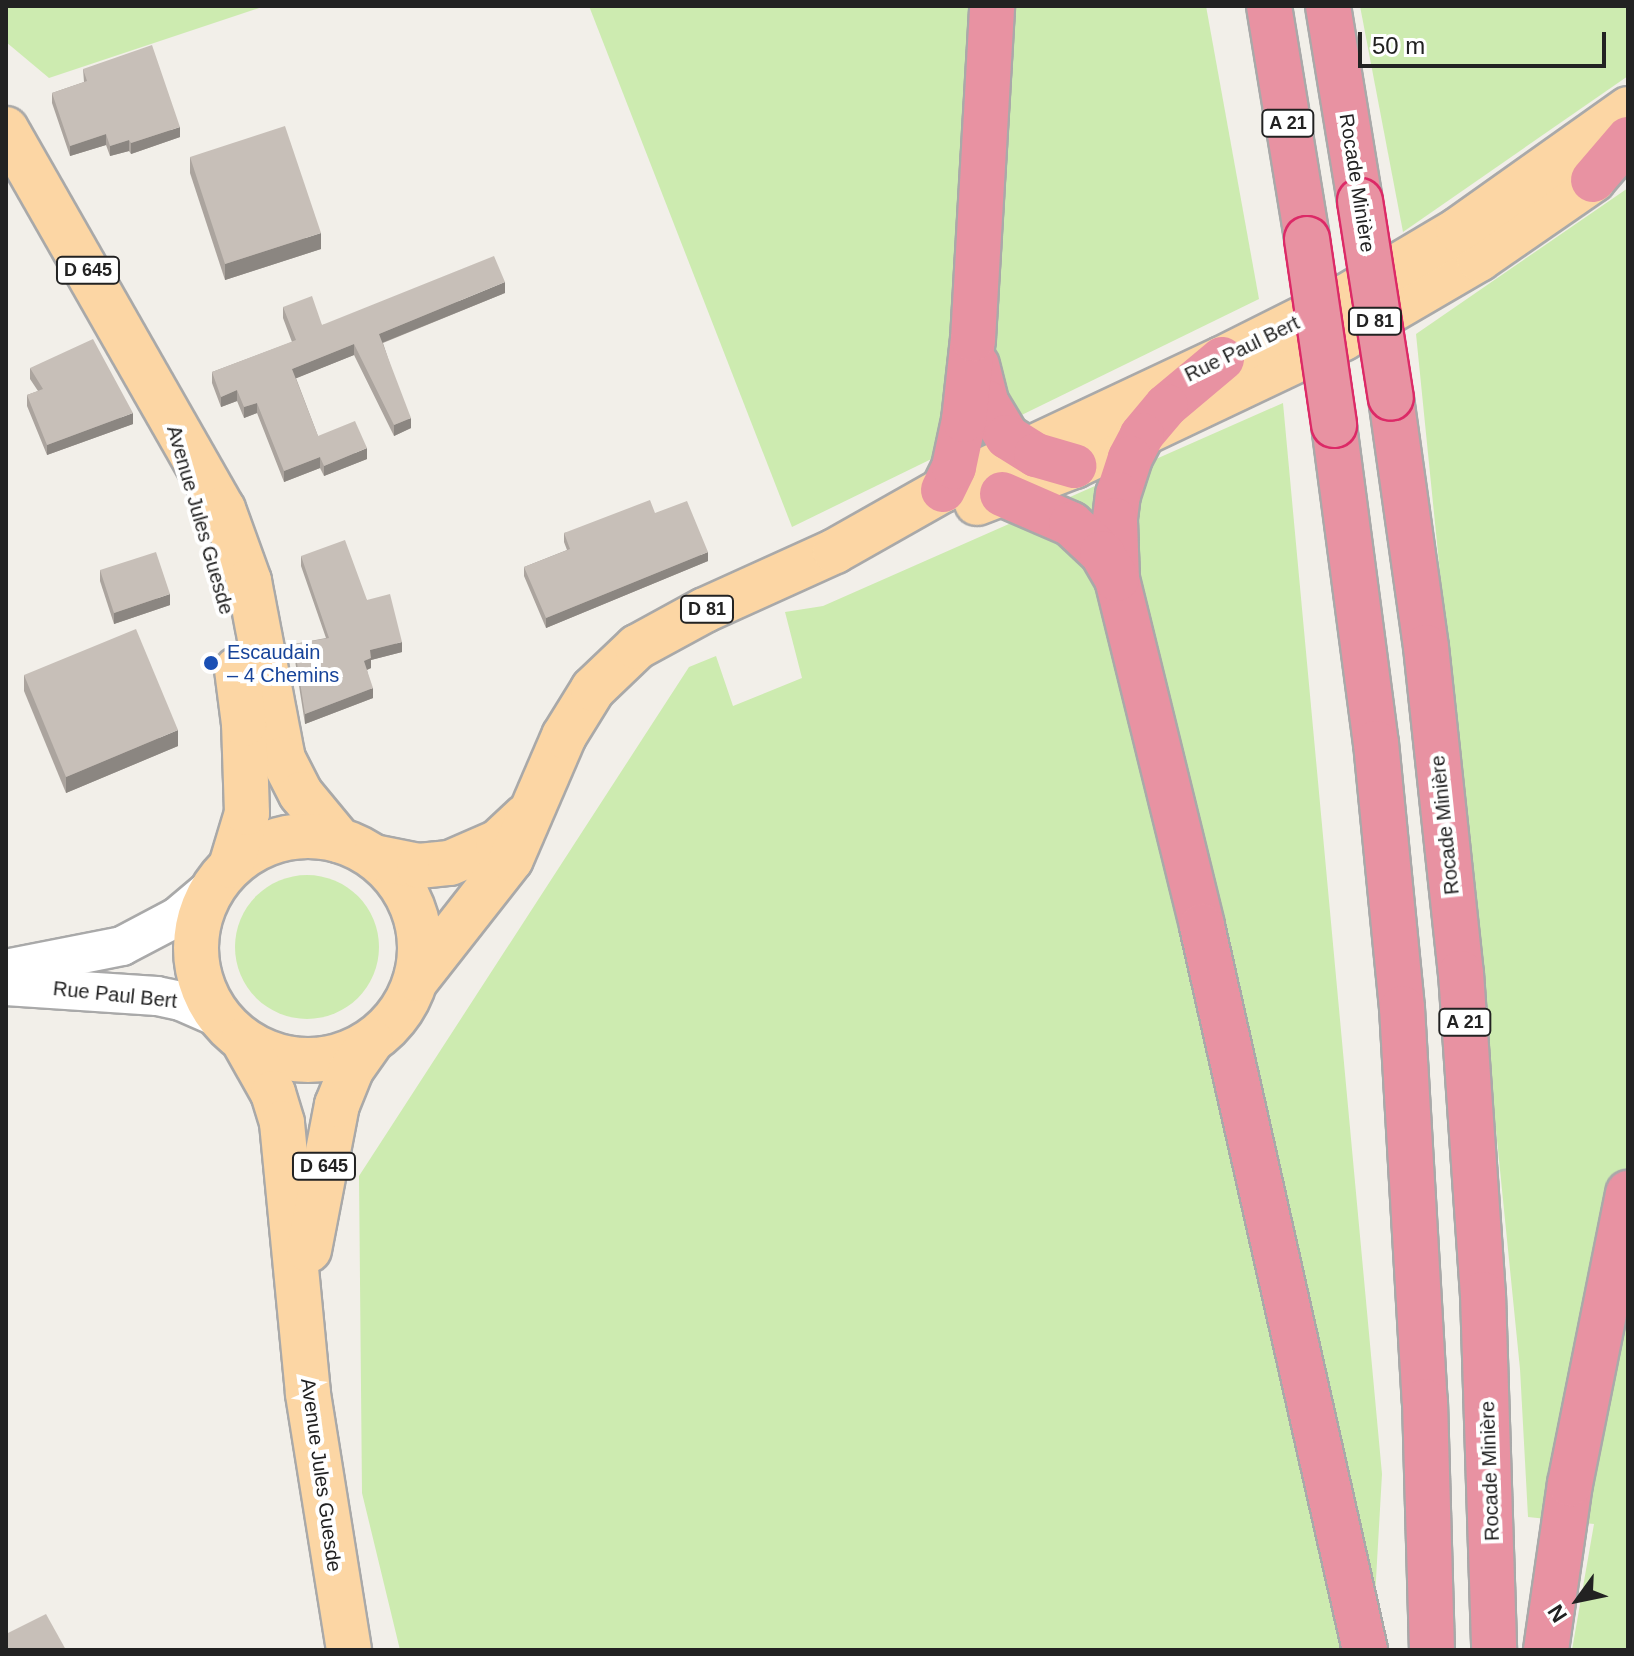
<!DOCTYPE html>
<html>
<head>
<meta charset="utf-8">
<style>
	body { margin:0 }
	#map { position:relative; width:1634px; height:1656px; overflow:hidden; background:#f2efe9; font-family:Arial,sans-serif }
	div>[style] { position:absolute }
	.grass>* { inset:0; background:#cdebb0 }
	.round { border-radius:50% }
	.roads { filter:drop-shadow(2px 0 #a9a9a9) drop-shadow(-2px 0 #a9a9a9) drop-shadow(0 2px #a9a9a9) drop-shadow(0 -2px #a9a9a9) }
	.minor>* { height:38px; margin:-19px; padding:0 19px; transform-origin:19px; border-radius:19px; background:#fff }
	.major>* { height:44px; margin:-22px; padding:0 22px; transform-origin:22px; border-radius:22px; background:#fcd6a4 }
	.major>.ring { margin:-22px; padding:0; box-sizing:content-box; background:none; border:44px solid #fcd6a4; border-radius:50% }
	.highway>* { height:44px; margin:-22px; padding:0 22px; transform-origin:22px; border-radius:22px; background:#e892a2 }
	.bridges { filter:drop-shadow(2px 0 #dc2a67) drop-shadow(-2px 0 #dc2a67) drop-shadow(0 2px #dc2a67) drop-shadow(0 -2px #dc2a67) }
	.highway-bridge>* { height:44px; margin:-22px; padding:0 22px; transform-origin:22px; border-radius:22px; background:#e892a2 }
	.wall>* { inset:0; background:#aba49e }
	.shaded-wall>* { inset:0; background:#8b8681 }
	.building>* { inset:0; background:#c7bfb8 }
	.dots>* { width:22px; height:22px; translate:-50% -50%; box-sizing:border-box; border:4px solid #fff; border-radius:50% }
	span { translate:-50% -50%; white-space:nowrap; text-align:center; line-height:1.15; -webkit-text-stroke:8px #fff; paint-order:stroke }
	.shield-label span { padding:2px 6px; background:#fff; border:2px solid; border-radius:6px; -webkit-text-stroke-width:0 }
	.shield-label { font-size:18px; color:#222; font-weight:700 }
	.street-label { font-size:20px; color:#222 }
	.transit-label { font-size:20px; color:#164399 }
	.left { translate:0 -50%; text-align:left }
	.frame { position:absolute; inset:0; border:8px solid #222; pointer-events:none }
	.north { position:absolute; left:1538px; top:1560px; width:80px; height:80px; -webkit-text-stroke:6px #fff; paint-order:stroke; rotate:237deg; font-size:22px; font-weight:700; line-height:32px; text-align:center; color:#222 }
	.north::after { content:''; display:block; margin:auto; width:28px; height:36px; background:#222; clip-path:polygon(50% 0,100% 100%,50% 72%,0 100%) }
	.scale { position:absolute; left:1358px; top:32px; width:248px; height:36px; box-sizing:border-box; border:4px solid #222; border-top:0; padding-left:10px; font-size:24px; line-height:28px; white-space:nowrap; color:#222; -webkit-text-stroke:6px #fff; paint-order:stroke }
</style>
</head>
<body>
<div id="map">
	<div class="grass">
		<div style="clip-path:polygon(6px 6px,265px 6px,49px 78px,6px 42px)"></div>
		<div style="clip-path:polygon(589px 6px,1206px 6px,1259px 299px,792px 527px)"></div>
		<div style="clip-path:polygon(1360px 6px,1628px 6px,1628px 76px,1403px 232px)"></div>
		<div style="clip-path:polygon(1628px 188px,1628px 1650px,1572px 1650px,1594px 1524px,1528px 1517px,1520px 1369px,1416px 334px)"></div>
		<div style="clip-path:polygon(1283px 403px,1382px 1474px,1372px 1650px,400px 1650px,362px 1493px,359px 1176px,689px 667px,716px 656px,733px 706px,802px 678px,785px 612px,823px 606px)"></div>
		<div class="round" style="left:235px;top:875px;width:144px;height:144px"></div>
	</div>
	<div class="roads">
		<div class="minor">
			<div style="left:6px;top:969px;width:118px;rotate:-11.2deg"></div>
			<div style="left:122px;top:946px;width:62px;rotate:-27.8deg"></div>
			<div style="left:177px;top:917px;width:50px;rotate:-40.1deg"></div>
			<div style="left:6px;top:986px;width:151px;rotate:3.8deg"></div>
			<div style="left:157px;top:996px;width:25px;rotate:12deg"></div>
			<div style="left:181px;top:1001px;width:43px;rotate:23.6deg"></div>
		</div>
		<div class="major">
			<div style="left:6px;top:129px;width:438px;rotate:60.3deg"></div>
			<div style="left:223px;top:509px;width:77px;rotate:70.1deg"></div>
			<div style="left:249px;top:581px;width:181px;rotate:79.2deg"></div>
			<div style="left:283px;top:759px;width:39px;rotate:63deg"></div>
			<div style="left:301px;top:794px;width:60px;rotate:50.4deg"></div>
			<div style="left:977px;top:503px;width:104px;rotate:-20.9deg"></div>
			<div style="left:1074px;top:466px;width:297px;rotate:-25.4deg"></div>
			<div style="left:1342px;top:339px;width:159px;rotate:-30.3deg"></div>
			<div style="left:1479px;top:259px;width:139px;rotate:-34.7deg"></div>
			<div class="ring" style="left:196px;top:836px;width:180px;height:180px"></div>
			<div style="left:374px;top:857px;width:46px;rotate:11.3deg"></div>
			<div style="left:419px;top:866px;width:31px;rotate:-6deg"></div>
			<div style="left:450px;top:863px;width:52px;rotate:-23.6deg"></div>
			<div style="left:498px;top:842px;width:38px;rotate:-43deg"></div>
			<div style="left:231px;top:866px;width:55px;rotate:-73.2deg"></div>
			<div style="left:247px;top:813px;width:89px;rotate:-91.9deg"></div>
			<div style="left:244px;top:724px;width:55px;rotate:-97.3deg"></div>
			<div style="left:417px;top:979px;width:152px;rotate:-51.9deg"></div>
			<div style="left:511px;top:859px;width:134px;rotate:-66.7deg"></div>
			<div style="left:564px;top:736px;width:55px;rotate:-58.3deg"></div>
			<div style="left:593px;top:689px;width:61px;rotate:-43.7deg"></div>
			<div style="left:637px;top:647px;width:77px;rotate:-28.6deg"></div>
			<div style="left:705px;top:610px;width:143px;rotate:-24.4deg"></div>
			<div style="left:835px;top:551px;width:124px;rotate:-29.5deg"></div>
			<div style="left:943px;top:490px;width:308px;rotate:-25.2deg"></div>
			<div style="left:1222px;top:359px;width:140px;rotate:-26.7deg"></div>
			<div style="left:1347px;top:296px;width:129px;rotate:-30.7deg"></div>
			<div style="left:1458px;top:230px;width:209px;rotate:-35.4deg"></div>
			<div style="left:243px;top:1040px;width:61px;rotate:60.5deg"></div>
			<div style="left:273px;top:1093px;width:31px;rotate:73deg"></div>
			<div style="left:282px;top:1123px;width:272px;rotate:84.5deg"></div>
			<div style="left:308px;top:1394px;width:259px;rotate:80.9deg"></div>
			<div style="left:309px;top:1250px;width:148px;rotate:-79.1deg"></div>
			<div style="left:337px;top:1105px;width:38px;rotate:-68deg"></div>
			<div style="left:351px;top:1070px;width:35px;rotate:-55deg"></div>
		</div>
		<div class="highway">
			<div style="left:1269px;top:6px;width:236px;rotate:80.7deg"></div>
			<div style="left:1328px;top:6px;width:198px;rotate:80.7deg"></div>
			<div style="left:1593px;top:180px;width:54px;rotate:-49.5deg"></div>
			<div style="left:1222px;top:359px;width:73px;rotate:140deg"></div>
			<div style="left:1166px;top:406px;width:38px;rotate:130deg"></div>
			<div style="left:1142px;top:435px;width:26px;rotate:118deg"></div>
			<div style="left:1130px;top:458px;width:38px;rotate:108deg"></div>
			<div style="left:1118px;top:494px;width:26px;rotate:97deg"></div>
			<div style="left:1115px;top:520px;width:59px;rotate:88.1deg"></div>
			<div style="left:1117px;top:579px;width:357px;rotate:76.2deg"></div>
			<div style="left:1202px;top:926px;width:742px;rotate:77.31deg"></div>
			<div style="left:977px;top:365px;width:38px;rotate:76deg"></div>
			<div style="left:986px;top:402px;width:41px;rotate:59deg"></div>
			<div style="left:1007px;top:437px;width:34px;rotate:32deg"></div>
			<div style="left:1036px;top:455px;width:40px;rotate:16deg"></div>
			<div style="left:1391px;top:398px;width:251px;rotate:82deg"></div>
			<div style="left:1426px;top:647px;width:328px;rotate:83.9deg"></div>
			<div style="left:1461px;top:973px;width:322px;rotate:86.1deg"></div>
			<div style="left:1483px;top:1294px;width:356px;rotate:88.2deg"></div>
			<div style="left:1334px;top:425px;width:321px;rotate:82.5deg"></div>
			<div style="left:1376px;top:743px;width:266px;rotate:84.4deg"></div>
			<div style="left:1402px;top:1008px;width:394px;rotate:86.7deg"></div>
			<div style="left:1425px;top:1401px;width:249px;rotate:88.4deg"></div>
			<div style="left:943px;top:490px;width:25px;rotate:-64deg"></div>
			<div style="left:954px;top:467px;width:48px;rotate:-78deg"></div>
			<div style="left:964px;top:420px;width:81px;rotate:-83.7deg"></div>
			<div style="left:973px;top:339px;width:334px;rotate:-86.7deg"></div>
			<div style="left:1002px;top:494px;width:75px;rotate:23.5deg"></div>
			<div style="left:1071px;top:524px;width:42px;rotate:43.1deg"></div>
			<div style="left:1102px;top:553px;width:30px;rotate:60deg"></div>
			<div style="left:1546px;top:1650px;width:168px;rotate:-81.8deg"></div>
			<div style="left:1570px;top:1484px;width:297px;rotate:-78.7deg"></div>
		</div>
	</div>
	<div class="bridges">
		<div class="highway-bridge">
			<div style="left:1360px;top:201px;width:199px;rotate:81.1deg"></div>
			<div style="left:1307px;top:239px;width:188px;rotate:81.7deg"></div>
		</div>
	</div>
	<div class="wall">
		<div style="clip-path:polygon(83px 69px,180px 137px,131px 154px,129px 151px,110px 156px,106px 145px,70px 156px,52px 103px,52px 93px,84px 82px)"></div>
		<div style="clip-path:polygon(190px 157px,321px 249px,225px 280px,190px 173px)"></div>
		<div style="clip-path:polygon(505px 293px,383px 343px,411px 428px,394px 436px,354px 355px,296px 378px,318px 436px,367px 459px,324px 476px,320px 468px,284px 482px,257px 413px,244px 418px,237px 401px,221px 407px,212px 383px,212px 372px,292px 342px,283px 318px,283px 307px,322px 325px)"></div>
		<div style="clip-path:polygon(30px 368px,133px 424px,47px 455px,27px 406px,27px 395px,38px 391px,30px 379px)"></div>
		<div style="clip-path:polygon(655px 513px,708px 561px,546px 628px,524px 576px,524px 567px,567px 550px,564px 542px,564px 533px)"></div>
		<div style="clip-path:polygon(301px 556px,367px 600px,402px 652px,371px 660px,371px 668px,367px 670px,373px 698px,305px 724px,294px 654px,294px 644px,326px 638px,301px 566px)"></div>
		<div style="clip-path:polygon(100px 570px,170px 605px,114px 624px,100px 581px)"></div>
		<div style="clip-path:polygon(24px 675px,178px 746px,66px 793px,24px 691px)"></div>
	</div>
	<div class="shaded-wall">
		<div style="clip-path:polygon(180px 127px,180px 137px,131px 154px,131px 143px)"></div>
		<div style="clip-path:polygon(106px 134px,106px 145px,70px 156px,70px 146px)"></div>
		<div style="clip-path:polygon(129px 140px,129px 151px,110px 156px,110px 146px)"></div>
		<div style="clip-path:polygon(321px 233px,321px 249px,225px 280px,225px 264px)"></div>
		<div style="clip-path:polygon(505px 282px,505px 293px,379px 344px,379px 334px)"></div>
		<div style="clip-path:polygon(354px 344px,354px 355px,292px 380px,292px 369px)"></div>
		<div style="clip-path:polygon(237px 390px,237px 401px,221px 407px,221px 397px)"></div>
		<div style="clip-path:polygon(257px 403px,257px 413px,244px 418px,244px 407px)"></div>
		<div style="clip-path:polygon(133px 413px,133px 424px,47px 455px,47px 445px)"></div>
		<div style="clip-path:polygon(411px 418px,411px 428px,394px 436px,394px 425px)"></div>
		<div style="clip-path:polygon(367px 448px,367px 459px,324px 476px,324px 466px)"></div>
		<div style="clip-path:polygon(320px 457px,320px 468px,284px 482px,284px 471px)"></div>
		<div style="clip-path:polygon(708px 552px,708px 561px,546px 628px,546px 618px)"></div>
		<div style="clip-path:polygon(170px 594px,170px 605px,114px 624px,114px 613px)"></div>
		<div style="clip-path:polygon(402px 642px,402px 652px,371px 660px,371px 668px,364px 671px,364px 661px,370px 650px)"></div>
		<div style="clip-path:polygon(373px 688px,373px 698px,305px 724px,305px 714px)"></div>
		<div style="clip-path:polygon(178px 730px,178px 746px,66px 793px,66px 777px)"></div>
	</div>
	<div class="building">
		<div style="clip-path:polygon(152px 45px,180px 127px,131px 143px,129px 140px,110px 146px,106px 134px,70px 146px,52px 93px,87px 81px,83px 69px)"></div>
		<div style="clip-path:polygon(285px 126px,321px 233px,225px 264px,190px 157px)"></div>
		<div style="clip-path:polygon(494px 256px,505px 282px,379px 334px,411px 418px,394px 425px,354px 344px,292px 369px,318px 436px,355px 421px,367px 448px,324px 466px,320px 457px,284px 471px,257px 403px,244px 407px,237px 390px,221px 397px,212px 372px,296px 340px,283px 307px,312px 296px,322px 325px)"></div>
		<div style="clip-path:polygon(93px 339px,133px 413px,47px 445px,27px 395px,43px 389px,30px 368px)"></div>
		<div style="clip-path:polygon(650px 500px,655px 513px,687px 501px,708px 552px,546px 618px,524px 567px,570px 549px,564px 533px)"></div>
		<div style="clip-path:polygon(345px 540px,367px 600px,390px 594px,402px 642px,370px 650px,371px 658px,364px 661px,373px 688px,305px 714px,294px 644px,329px 638px,301px 556px)"></div>
		<div style="clip-path:polygon(156px 552px,170px 594px,114px 613px,100px 570px)"></div>
		<div style="clip-path:polygon(136px 629px,178px 730px,66px 777px,24px 675px)"></div>
		<div style="clip-path:polygon(46px 1614px,66px 1650px,6px 1650px,6px 1634px)"></div>
	</div>
	<div class="dots">
		<div style="left:211px;top:663px;background:#1a4fb4"></div>
	</div>
	<div class="shield-label">
		<span style="left:1288px;top:123px">A 21</span>
		<span style="left:88px;top:270px">D 645</span>
		<span style="left:1375px;top:321px">D 81</span>
		<span style="left:707px;top:609px">D 81</span>
		<span style="left:1465px;top:1022px">A 21</span>
		<span style="left:324px;top:1166px">D 645</span>
	</div>
	<div class="street-label">
		<span style="left:1357px;top:183px;rotate:81deg">Rocade Minière</span>
		<span style="left:1242px;top:349px;rotate:-26deg">Rue Paul Bert</span>
		<span style="left:200px;top:520px;rotate:74deg">Avenue Jules Guesde</span>
		<span style="left:1445px;top:825px;rotate:-96deg">Rocade Minière</span>
		<span style="left:115px;top:995px;rotate:6deg">Rue Paul Bert</span>
		<span style="left:1490px;top:1471px;rotate:-92deg">Rocade Minière</span>
		<span style="left:321px;top:1475px;rotate:82deg">Avenue Jules Guesde</span>
	</div>
	<div class="transit-label">
		<span class="left" style="left:227px;top:664px">Escaudain<br>– 4 Chemins</span>
	</div>
	<div class="frame"></div>
	<div class="north">N</div>
	<div class="scale">50 m</div>
</div>
</body>
</html>
